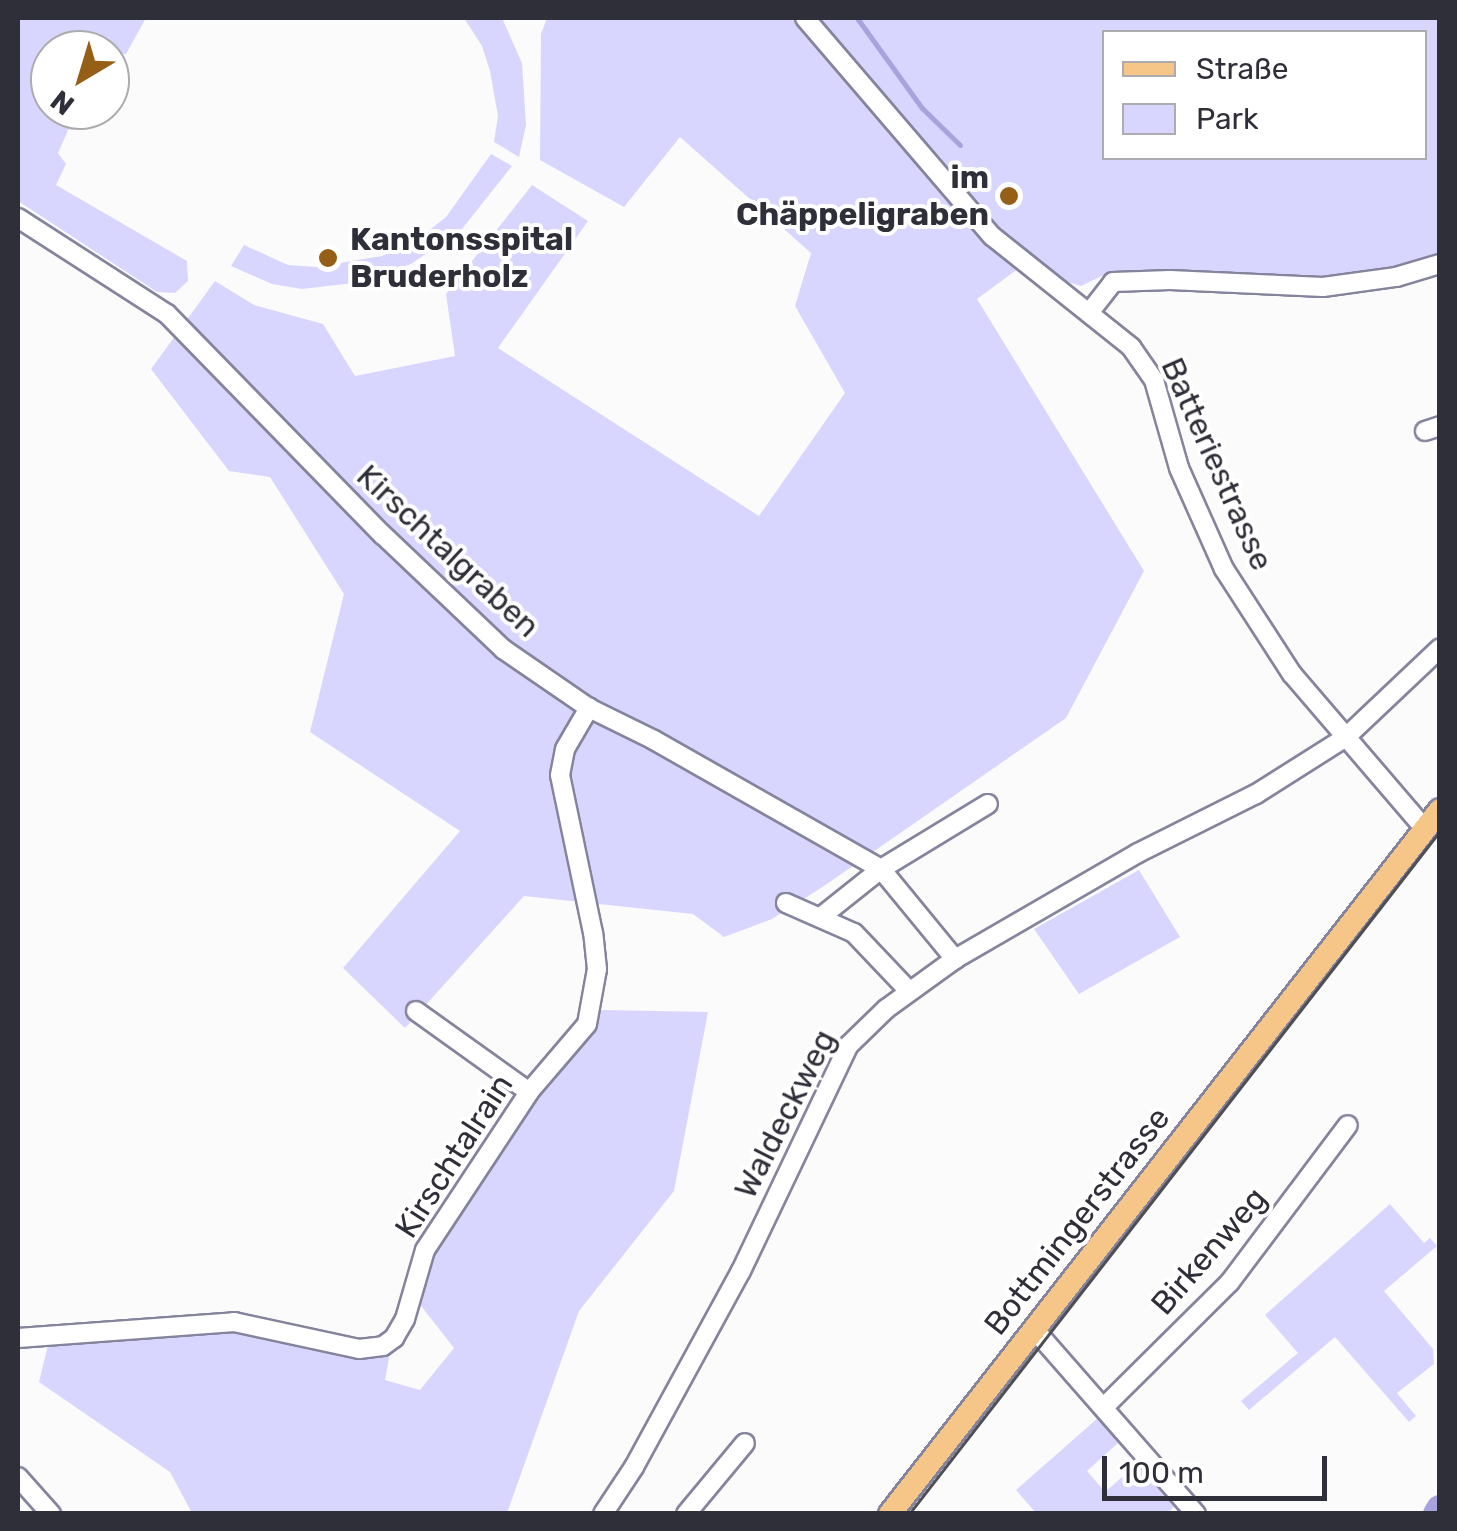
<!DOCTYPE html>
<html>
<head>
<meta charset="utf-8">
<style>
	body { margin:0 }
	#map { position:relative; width:1457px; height:1531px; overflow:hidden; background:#fbfbfb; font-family:Rubik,sans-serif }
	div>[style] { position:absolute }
	.green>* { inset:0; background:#d8d6ff }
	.stream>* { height:5px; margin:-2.5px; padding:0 2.5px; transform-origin:2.5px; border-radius:2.5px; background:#a8a3dd }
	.river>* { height:28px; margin:-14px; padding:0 14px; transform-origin:14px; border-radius:14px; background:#a8a3dd }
	.roads { filter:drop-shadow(2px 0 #85849d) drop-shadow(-2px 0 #85849d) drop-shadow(0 2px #85849d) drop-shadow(0 -2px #85849d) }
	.minor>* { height:18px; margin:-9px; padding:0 9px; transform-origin:9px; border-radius:9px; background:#fff }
	.major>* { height:22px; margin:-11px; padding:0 11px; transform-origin:11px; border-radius:11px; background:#f6c689 }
	.tram>* { height:2.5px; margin:-1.25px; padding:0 1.25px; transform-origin:1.25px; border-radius:1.25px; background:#4e4e56 }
	.dots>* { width:28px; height:28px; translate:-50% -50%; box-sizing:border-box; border:5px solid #fff; border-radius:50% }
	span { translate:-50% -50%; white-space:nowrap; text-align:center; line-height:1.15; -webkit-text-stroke:8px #fff; paint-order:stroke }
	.poi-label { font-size:32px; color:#2f2f39; font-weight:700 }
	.right { translate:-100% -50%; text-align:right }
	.left { translate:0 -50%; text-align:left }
	.street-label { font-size:32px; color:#2f2f39 }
	.frame { position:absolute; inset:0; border:20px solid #2f2f39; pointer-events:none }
	.legend { position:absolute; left:1102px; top:30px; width:325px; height:130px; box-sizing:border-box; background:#fff; border:2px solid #acacb0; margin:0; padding:12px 18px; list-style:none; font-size:30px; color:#2f2f39 }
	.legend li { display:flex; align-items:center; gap:20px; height:50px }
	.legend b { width:50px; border:2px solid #acacb0 }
	.north { position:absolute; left:30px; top:30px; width:100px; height:100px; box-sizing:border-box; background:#fff; border:2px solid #acacb0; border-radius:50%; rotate:218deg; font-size:28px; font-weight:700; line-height:40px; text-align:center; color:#2f2f39 }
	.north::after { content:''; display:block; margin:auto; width:35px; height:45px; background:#955f17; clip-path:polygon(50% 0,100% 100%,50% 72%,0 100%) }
	.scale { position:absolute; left:1102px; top:1456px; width:225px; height:45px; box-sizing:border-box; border:5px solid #2f2f39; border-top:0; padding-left:12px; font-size:30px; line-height:35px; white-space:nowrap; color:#2f2f39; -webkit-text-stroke:8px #fff; paint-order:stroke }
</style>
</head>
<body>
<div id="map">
	<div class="green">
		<div style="clip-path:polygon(18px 18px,146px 18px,126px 54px,50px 50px,50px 110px,77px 110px,58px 153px,66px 164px,56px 185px,187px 261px,188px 281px,175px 293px,157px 292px,18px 201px)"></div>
		<div style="clip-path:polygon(464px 18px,502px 18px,522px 63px,526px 125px,519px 157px,494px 142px,498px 116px,490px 71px,482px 46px)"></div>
		<div style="clip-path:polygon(evenodd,547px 18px,1439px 18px,1439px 252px,1371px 276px,1106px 274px,1081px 286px,1019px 268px,977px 299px,1144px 571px,1066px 718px,821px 888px,772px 919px,724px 937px,693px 914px,524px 896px,405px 1028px,343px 968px,460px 831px,310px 732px,344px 594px,270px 477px,229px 471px,151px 369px,215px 281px,254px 305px,323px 324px,355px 376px,455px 356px,446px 294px,532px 185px,588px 221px,498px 348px,759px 516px,845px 393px,795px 306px,811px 253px,680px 137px,624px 207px,540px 160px,541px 34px,547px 18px,1104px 32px,1424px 32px,1424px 158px,1104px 158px,1104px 32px)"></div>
		<div style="clip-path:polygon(491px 154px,512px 166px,462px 229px,411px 264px,354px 283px,302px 289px,272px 284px,231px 266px,244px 245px,288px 265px,316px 267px,382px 256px,417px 240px,446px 217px)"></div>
		<div style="clip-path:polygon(1139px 870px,1180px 937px,1079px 994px,1034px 929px)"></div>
		<div style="clip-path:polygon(602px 1010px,708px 1012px,674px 1191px,579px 1311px,507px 1513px,192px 1513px,170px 1472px,39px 1382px,49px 1341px,239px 1326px,391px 1347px,385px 1380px,420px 1390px,454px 1348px,418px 1302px,436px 1236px,523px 1099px)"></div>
		<div style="clip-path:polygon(1390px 1204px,1424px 1243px,1430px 1238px,1437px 1246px,1384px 1291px,1433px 1349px,1434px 1364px,1397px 1393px,1416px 1416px,1409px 1422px,1335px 1337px,1249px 1410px,1241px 1401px,1298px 1353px,1265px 1315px)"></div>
		<div style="clip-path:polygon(1099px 1417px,1118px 1443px,1087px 1471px,1105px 1492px,1137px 1464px,1174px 1507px,1167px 1513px,1036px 1513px,1016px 1490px)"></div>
	</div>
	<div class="stream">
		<div style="left:857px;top:18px;width:111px;rotate:54.2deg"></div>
		<div style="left:922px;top:108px;width:53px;rotate:44.2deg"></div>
	</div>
	<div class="river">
		<div style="left:1437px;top:1514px;width:6px;rotate:-59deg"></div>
	</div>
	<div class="roads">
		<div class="minor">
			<div style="left:805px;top:18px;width:287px;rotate:49.4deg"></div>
			<div style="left:992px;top:236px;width:178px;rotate:38.6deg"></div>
			<div style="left:1131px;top:347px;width:40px;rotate:55.1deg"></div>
			<div style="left:1154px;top:380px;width:91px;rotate:74.1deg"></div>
			<div style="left:1179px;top:468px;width:111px;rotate:66deg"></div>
			<div style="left:1224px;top:569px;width:125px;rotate:57.1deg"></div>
			<div style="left:1292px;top:674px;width:204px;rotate:49.4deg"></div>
			<div style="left:18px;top:218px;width:177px;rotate:32.8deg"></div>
			<div style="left:167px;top:314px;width:309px;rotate:45.7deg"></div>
			<div style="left:383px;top:535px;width:166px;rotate:43.5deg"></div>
			<div style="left:503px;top:649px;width:104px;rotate:34.5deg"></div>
			<div style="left:589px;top:708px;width:72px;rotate:26.2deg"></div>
			<div style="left:654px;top:740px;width:261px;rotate:29.6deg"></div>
			<div style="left:881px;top:869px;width:117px;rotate:50.6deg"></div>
			<div style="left:1089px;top:313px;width:39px;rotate:-52deg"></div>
			<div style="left:1113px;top:282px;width:57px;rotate:-2deg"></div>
			<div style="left:1170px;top:280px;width:153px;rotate:2.6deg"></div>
			<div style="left:1323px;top:287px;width:74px;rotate:-7.8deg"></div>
			<div style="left:1396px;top:277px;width:46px;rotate:-16.5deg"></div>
			<div style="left:1425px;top:431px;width:16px;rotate:-18deg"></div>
			<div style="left:786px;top:903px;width:74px;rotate:23.8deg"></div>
			<div style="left:854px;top:933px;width:80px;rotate:46.5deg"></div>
			<div style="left:822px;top:916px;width:75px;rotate:-38.5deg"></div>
			<div style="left:881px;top:869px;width:125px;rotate:-31.3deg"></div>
			<div style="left:416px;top:1011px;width:139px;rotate:35.6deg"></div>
			<div style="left:1034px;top:1329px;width:246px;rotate:48.8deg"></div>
			<div style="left:18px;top:1338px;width:217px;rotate:-4.2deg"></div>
			<div style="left:234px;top:1322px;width:128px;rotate:12.2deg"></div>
			<div style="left:359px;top:1349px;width:24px;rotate:-7deg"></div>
			<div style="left:383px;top:1346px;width:14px;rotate:-36deg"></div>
			<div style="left:394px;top:1338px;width:22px;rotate:-60deg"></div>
			<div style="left:405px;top:1319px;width:72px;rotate:-73.8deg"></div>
			<div style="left:425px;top:1250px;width:189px;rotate:-56.6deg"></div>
			<div style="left:529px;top:1092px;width:89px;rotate:-49.5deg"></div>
			<div style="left:587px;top:1024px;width:56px;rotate:-79.7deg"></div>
			<div style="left:597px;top:969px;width:36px;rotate:-96deg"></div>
			<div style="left:593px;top:933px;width:161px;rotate:-101.8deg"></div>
			<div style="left:560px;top:775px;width:26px;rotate:-79deg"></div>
			<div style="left:565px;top:749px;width:48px;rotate:-59.7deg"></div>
			<div style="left:1104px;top:1407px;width:177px;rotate:-44.8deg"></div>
			<div style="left:1230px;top:1282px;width:196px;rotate:-53.1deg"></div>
			<div style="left:18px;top:1477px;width:50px;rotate:48.3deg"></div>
			<div style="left:603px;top:1514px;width:56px;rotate:-56.6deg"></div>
			<div style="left:634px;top:1467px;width:223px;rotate:-61.4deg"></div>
			<div style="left:741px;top:1271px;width:250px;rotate:-64.5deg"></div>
			<div style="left:849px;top:1045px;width:52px;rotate:-44.2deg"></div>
			<div style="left:886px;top:1009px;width:85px;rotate:-35.9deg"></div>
			<div style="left:955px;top:959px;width:211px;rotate:-30.1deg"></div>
			<div style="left:1138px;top:853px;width:132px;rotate:-26.6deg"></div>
			<div style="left:1256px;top:794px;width:107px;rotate:-32.3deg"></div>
			<div style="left:1346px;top:737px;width:129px;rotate:-43.4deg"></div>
			<div style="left:686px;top:1514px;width:92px;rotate:-50.3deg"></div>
		</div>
		<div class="major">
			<div style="left:890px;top:1514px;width:893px;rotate:-52deg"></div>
		</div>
	</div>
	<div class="tram">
		<div style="left:909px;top:1514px;width:865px;rotate:-52.14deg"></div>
	</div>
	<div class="dots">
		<div style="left:1009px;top:196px;background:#955f17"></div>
		<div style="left:328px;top:258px;background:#955f17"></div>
	</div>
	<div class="poi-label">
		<span class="right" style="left:989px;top:196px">im<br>Chäppeligraben</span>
		<span class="left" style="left:350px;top:258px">Kantonsspital<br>Bruderholz</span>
	</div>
	<div class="street-label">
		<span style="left:1217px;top:464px;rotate:66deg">Batteriestrasse</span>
		<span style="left:448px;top:551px;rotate:43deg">Kirschtalgraben</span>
		<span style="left:785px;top:1114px;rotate:-63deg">Waldeckweg</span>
		<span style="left:454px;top:1156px;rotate:-57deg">Kirschtalrain</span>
		<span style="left:1077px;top:1221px;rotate:-52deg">Bottmingerstrasse</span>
		<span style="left:1209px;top:1251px;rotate:-49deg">Birkenweg</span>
	</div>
	<div class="frame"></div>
	<ul class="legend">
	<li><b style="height:12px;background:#f6c689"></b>Straße</li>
	<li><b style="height:28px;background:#d8d6ff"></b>Park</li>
	</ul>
	<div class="north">N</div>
	<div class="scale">100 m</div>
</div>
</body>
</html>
